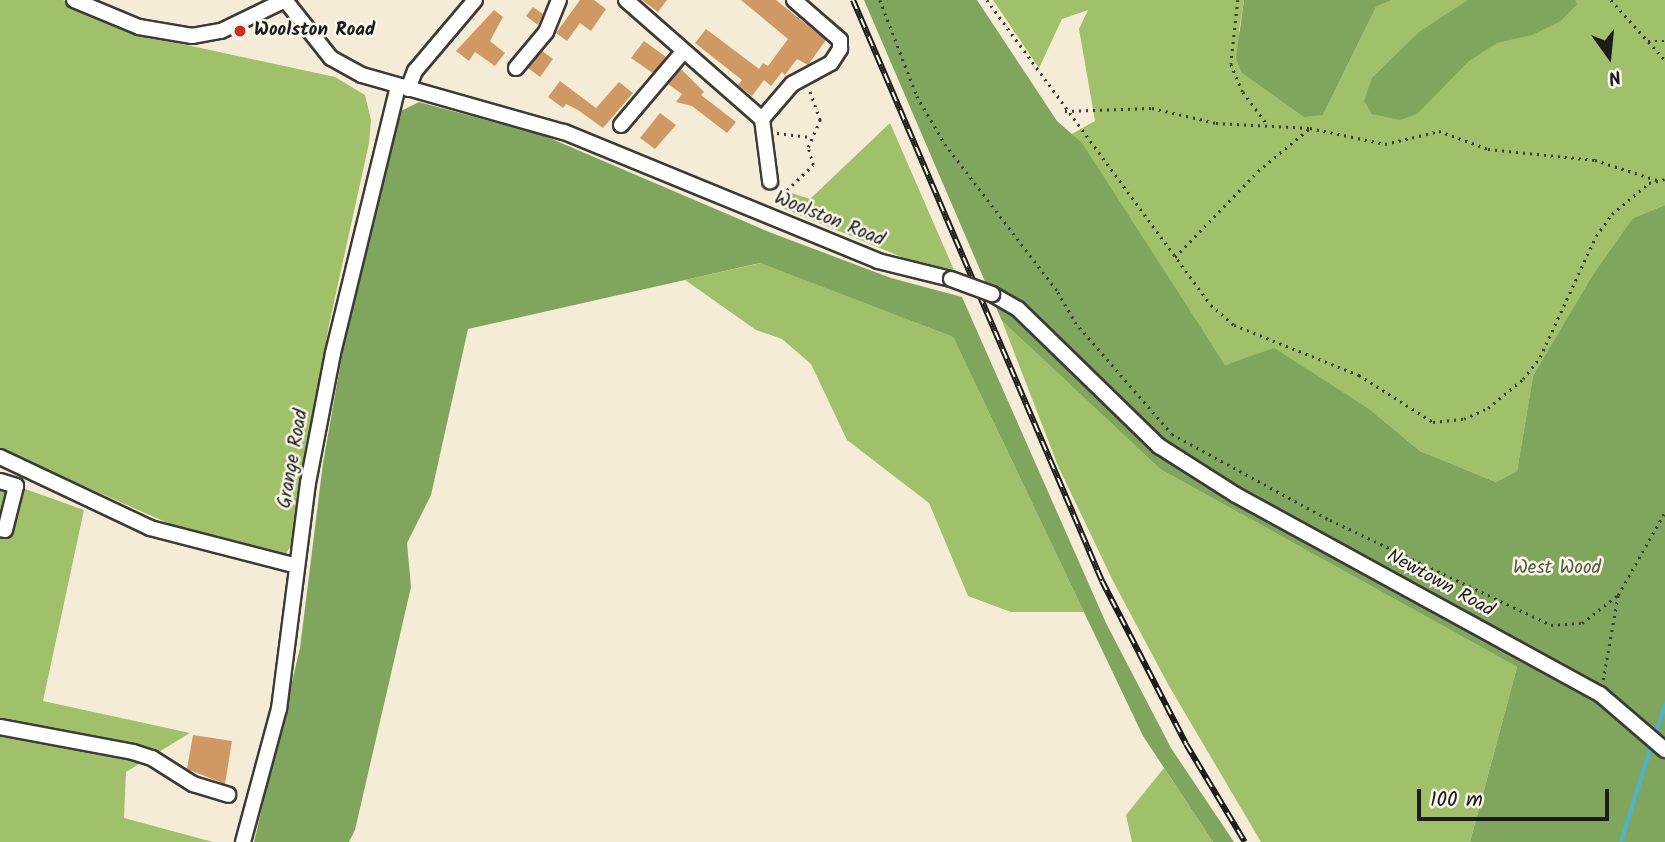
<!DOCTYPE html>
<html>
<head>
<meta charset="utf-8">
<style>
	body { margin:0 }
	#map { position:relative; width:1665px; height:842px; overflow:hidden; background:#f4ecd6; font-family:Kalam,sans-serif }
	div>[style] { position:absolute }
	.green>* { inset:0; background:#a0c069 }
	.forest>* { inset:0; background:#80a65d }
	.stream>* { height:3.5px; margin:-1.75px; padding:0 1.75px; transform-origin:1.75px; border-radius:1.75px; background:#4eb4cd }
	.building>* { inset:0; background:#d09964 }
	.path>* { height:2.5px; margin-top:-1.25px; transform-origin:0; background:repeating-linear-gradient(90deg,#3c3b38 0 2px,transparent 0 7px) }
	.roads { filter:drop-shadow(2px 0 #3c3b38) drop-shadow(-2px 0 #3c3b38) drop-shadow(0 2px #3c3b38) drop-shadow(0 -2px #3c3b38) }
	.minor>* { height:14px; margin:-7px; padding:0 7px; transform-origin:7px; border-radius:7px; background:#fff }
	.rail>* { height:6px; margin-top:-3px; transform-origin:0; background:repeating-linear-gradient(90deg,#fbf7ec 0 10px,#1c1c1c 0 20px); box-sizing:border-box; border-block:2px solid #1c1c1c }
	.bridges { filter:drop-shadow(2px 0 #3c3b38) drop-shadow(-2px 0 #3c3b38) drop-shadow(0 2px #3c3b38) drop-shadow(0 -2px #3c3b38) }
	.minor-bridge>* { height:14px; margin:-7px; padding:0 7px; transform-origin:7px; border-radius:7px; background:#fff }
	.dots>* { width:19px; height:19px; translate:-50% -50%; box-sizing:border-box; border:4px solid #fbf7ec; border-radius:50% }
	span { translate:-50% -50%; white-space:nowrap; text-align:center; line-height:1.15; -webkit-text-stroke:5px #fbf7ec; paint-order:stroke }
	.poi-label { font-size:19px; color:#1c1c1c; font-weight:700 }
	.left { translate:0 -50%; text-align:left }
	.street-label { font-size:19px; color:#1c1c1c }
	.park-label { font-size:19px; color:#515e3b }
	.north { position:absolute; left:1574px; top:21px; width:70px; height:70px; -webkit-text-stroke:5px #fbf7ec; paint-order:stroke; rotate:165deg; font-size:19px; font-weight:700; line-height:28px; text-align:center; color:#1c1c1c }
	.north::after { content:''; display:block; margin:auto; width:24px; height:32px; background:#1c1c1c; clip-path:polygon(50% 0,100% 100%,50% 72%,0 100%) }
	.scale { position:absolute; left:1417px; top:789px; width:192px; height:32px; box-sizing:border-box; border:4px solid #1c1c1c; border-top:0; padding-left:9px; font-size:21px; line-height:24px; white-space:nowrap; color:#1c1c1c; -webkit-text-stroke:5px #fbf7ec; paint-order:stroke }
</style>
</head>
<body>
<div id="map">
	<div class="green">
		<div style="clip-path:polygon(0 0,63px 0,150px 37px,335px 77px,365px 95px,371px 120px,369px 143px,329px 325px,291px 546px,285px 555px,179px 528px,0 449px)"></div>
		<div style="clip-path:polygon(993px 0,1244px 0,1239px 31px,1323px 115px,1376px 7px,1392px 0,1665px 0,1665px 205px,1633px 218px,1533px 376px,1517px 471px,1496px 482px,1420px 451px,1368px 408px,1274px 349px,1225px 365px,1072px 134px,1095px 121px,1079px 29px,1088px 10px,1062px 19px,1039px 68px)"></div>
		<div style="clip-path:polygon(890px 123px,954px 270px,904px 258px,778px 206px,788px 192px,810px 199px)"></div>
		<div style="clip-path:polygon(761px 263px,953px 337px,1084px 612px,1011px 612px,968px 596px,929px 503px,847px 440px,811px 364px,782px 339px,756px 330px,685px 280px)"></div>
		<div style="clip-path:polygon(1002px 321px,1160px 469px,1517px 667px,1470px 842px,1261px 842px,1169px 686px,1113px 581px,1058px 466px)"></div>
		<div style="clip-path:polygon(0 480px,84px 510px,43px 701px,190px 733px,126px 772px,124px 818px,213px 842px,0 842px)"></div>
		<div style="clip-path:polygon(1164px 768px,1213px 842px,1132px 842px,1126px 815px)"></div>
	</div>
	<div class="forest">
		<div style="clip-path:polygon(864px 0,977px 0,1057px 121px,1082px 143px,1225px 365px,1274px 348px,1368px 408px,1420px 451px,1496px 482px,1517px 471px,1533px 376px,1593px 275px,1633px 218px,1665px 205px,1665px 842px,1470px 842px,1517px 667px,1160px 469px,1002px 321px)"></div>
		<div style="clip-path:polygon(1244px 0,1392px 0,1376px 7px,1323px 115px,1304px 117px,1241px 72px,1236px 58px)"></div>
		<div style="clip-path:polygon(1468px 0,1575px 0,1577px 4px,1561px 21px,1532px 35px,1497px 43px,1469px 61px,1417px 114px,1400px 120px,1372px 114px,1364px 101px,1372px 78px,1419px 32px)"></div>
		<div style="clip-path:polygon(419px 102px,545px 136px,769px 232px,891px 278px,962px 297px,1106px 623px,1171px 748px,1234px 842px,1213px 842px,1143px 736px,953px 337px,760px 263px,468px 329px,431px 495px,407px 543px,411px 587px,355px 830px,349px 842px,254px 842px,300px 648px,323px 463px,348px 322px,401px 111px)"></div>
	</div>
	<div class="stream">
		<div style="left:1655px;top:737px;width:34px;rotate:-73deg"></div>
		<div style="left:1621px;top:842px;width:103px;rotate:-72.4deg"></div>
	</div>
	<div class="building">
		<div style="clip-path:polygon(580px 0,594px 0,606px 9px,591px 31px,580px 23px,567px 41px,556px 33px)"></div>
		<div style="clip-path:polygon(642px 0,667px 0,658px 12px)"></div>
		<div style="clip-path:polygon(741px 0,776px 0,826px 40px,808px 65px,797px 59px,785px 75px,782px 72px,771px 86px,764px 80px,752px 96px,738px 85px,742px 80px,695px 43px,706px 29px,759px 69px,763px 63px,768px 66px,788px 39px)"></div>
		<div style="clip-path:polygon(533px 7px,543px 14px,538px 25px,526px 16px)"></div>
		<div style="clip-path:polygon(494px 10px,503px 17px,490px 41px,505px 53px,495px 66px,475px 52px,469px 61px,456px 51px)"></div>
		<div style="clip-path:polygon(644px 41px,666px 57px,653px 73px,631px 58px)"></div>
		<div style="clip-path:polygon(542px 51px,553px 59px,540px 77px,528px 68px)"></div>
		<div style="clip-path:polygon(681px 69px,704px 92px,701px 95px,736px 122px,727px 133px,692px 106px,676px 102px,682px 94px,668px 84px)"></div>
		<div style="clip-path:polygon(560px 81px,596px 108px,619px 82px,633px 93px,603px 128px,578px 110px,566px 104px,563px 108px,548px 97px)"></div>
		<div style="clip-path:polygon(660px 113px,676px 125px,655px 149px,640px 138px)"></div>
		<div style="clip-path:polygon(193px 735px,232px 741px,225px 784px,187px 769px)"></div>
	</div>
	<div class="path">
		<div style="left:880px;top:0;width:103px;rotate:68.9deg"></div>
		<div style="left:917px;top:96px;width:56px;rotate:59.7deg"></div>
		<div style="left:945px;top:144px;width:186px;rotate:52.6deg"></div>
		<div style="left:1058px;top:292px;width:34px;rotate:60deg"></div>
		<div style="left:1075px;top:322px;width:148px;rotate:49.1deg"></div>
		<div style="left:1172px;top:434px;width:180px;rotate:28.6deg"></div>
		<div style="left:1330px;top:520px;width:245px;rotate:25.4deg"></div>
		<div style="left:1551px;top:625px;width:31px;rotate:-4deg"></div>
		<div style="left:1582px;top:623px;width:46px;rotate:-37.9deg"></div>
		<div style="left:987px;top:0;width:378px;rotate:53.7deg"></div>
		<div style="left:1211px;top:305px;width:30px;rotate:41deg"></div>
		<div style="left:1234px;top:325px;width:135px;rotate:21.8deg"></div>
		<div style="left:1359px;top:375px;width:88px;rotate:32.4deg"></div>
		<div style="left:1433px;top:422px;width:31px;rotate:-6deg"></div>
		<div style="left:1464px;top:419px;width:26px;rotate:-25deg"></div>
		<div style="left:1488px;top:408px;width:45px;rotate:-39.6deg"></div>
		<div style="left:1523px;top:379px;width:28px;rotate:-52deg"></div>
		<div style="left:1540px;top:357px;width:133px;rotate:-65.2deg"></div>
		<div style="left:1596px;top:236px;width:27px;rotate:-54deg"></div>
		<div style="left:1612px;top:214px;width:48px;rotate:-40deg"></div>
		<div style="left:1649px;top:183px;width:16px;rotate:-14deg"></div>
		<div style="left:1238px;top:0;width:64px;rotate:96.2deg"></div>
		<div style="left:1231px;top:64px;width:30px;rotate:67deg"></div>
		<div style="left:1243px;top:92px;width:38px;rotate:53deg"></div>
		<div style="left:1611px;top:0;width:81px;rotate:48deg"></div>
		<div style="left:1648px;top:41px;width:17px"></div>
		<div style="left:1065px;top:111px;width:87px;rotate:-2deg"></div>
		<div style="left:1152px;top:108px;width:66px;rotate:13.2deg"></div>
		<div style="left:1216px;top:123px;width:94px;rotate:3deg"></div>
		<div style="left:1310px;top:128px;width:77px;rotate:12deg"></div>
		<div style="left:1385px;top:144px;width:56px;rotate:-13.5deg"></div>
		<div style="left:1439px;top:131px;width:52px;rotate:20.2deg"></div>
		<div style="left:1488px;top:149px;width:108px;rotate:5.9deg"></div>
		<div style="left:1595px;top:160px;width:65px;rotate:17.9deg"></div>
		<div style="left:777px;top:133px;width:35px;rotate:7deg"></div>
		<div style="left:779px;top:191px;width:8px;rotate:-7deg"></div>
		<div style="left:787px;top:190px;width:36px;rotate:-44deg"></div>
		<div style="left:813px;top:165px;width:19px;rotate:-106deg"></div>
		<div style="left:808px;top:147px;width:30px;rotate:-66deg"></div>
		<div style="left:820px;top:120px;width:33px;rotate:-110deg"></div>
		<div style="left:1175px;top:257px;width:120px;rotate:-46deg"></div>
		<div style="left:1258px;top:171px;width:67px;rotate:-39.6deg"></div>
		<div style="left:1603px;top:680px;width:86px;rotate:-80deg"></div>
		<div style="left:1618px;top:595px;width:95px;rotate:-60.5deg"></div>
	</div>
	<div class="roads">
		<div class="minor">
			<div style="left:74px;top:0;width:70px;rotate:22.6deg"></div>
			<div style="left:139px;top:27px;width:54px;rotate:9.6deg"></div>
			<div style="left:192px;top:36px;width:29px;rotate:-10deg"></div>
			<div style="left:221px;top:31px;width:71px;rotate:-25.8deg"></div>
			<div style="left:285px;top:0;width:74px;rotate:51.6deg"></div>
			<div style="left:331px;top:58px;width:35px;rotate:29deg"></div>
			<div style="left:362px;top:75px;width:210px;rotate:15.8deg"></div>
			<div style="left:564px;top:132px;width:339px;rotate:22.3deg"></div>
			<div style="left:878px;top:261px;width:75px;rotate:13.9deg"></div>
			<div style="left:626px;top:0;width:181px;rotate:41.2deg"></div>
			<div style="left:762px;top:119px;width:46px;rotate:-49.4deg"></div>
			<div style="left:792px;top:84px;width:44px;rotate:-28.3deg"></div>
			<div style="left:831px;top:63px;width:17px;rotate:-57deg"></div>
			<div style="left:840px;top:49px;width:9px;rotate:-90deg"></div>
			<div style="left:840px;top:40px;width:61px;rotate:-139deg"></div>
			<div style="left:516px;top:68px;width:47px;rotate:-50.2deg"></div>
			<div style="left:546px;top:32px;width:35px;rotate:-68deg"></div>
			<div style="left:408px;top:89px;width:19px;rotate:-69deg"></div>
			<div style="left:415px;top:71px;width:93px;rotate:-49.8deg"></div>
			<div style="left:762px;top:119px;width:63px;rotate:82.6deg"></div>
			<div style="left:621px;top:125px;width:96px;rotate:-49.7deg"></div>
			<div style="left:992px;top:294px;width:30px;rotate:30deg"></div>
			<div style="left:1018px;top:309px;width:197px;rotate:44.2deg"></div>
			<div style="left:1159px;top:446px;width:91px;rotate:32.5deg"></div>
			<div style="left:1236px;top:495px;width:415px;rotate:28.7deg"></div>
			<div style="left:1600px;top:694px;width:86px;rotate:40.7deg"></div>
			<div style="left:0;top:457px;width:166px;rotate:25.3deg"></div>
			<div style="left:150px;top:528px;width:152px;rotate:14.5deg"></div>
			<div style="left:0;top:481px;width:17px;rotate:17deg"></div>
			<div style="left:16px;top:486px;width:45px;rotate:104deg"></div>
			<div style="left:5px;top:530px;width:5px;rotate:-169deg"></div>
			<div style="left:0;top:727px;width:135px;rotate:10.6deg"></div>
			<div style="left:133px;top:752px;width:20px;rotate:18deg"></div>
			<div style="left:152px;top:758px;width:49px;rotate:32.4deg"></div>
			<div style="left:193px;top:784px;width:37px;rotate:17deg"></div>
			<div style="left:243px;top:842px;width:138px;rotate:-74.9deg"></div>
			<div style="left:279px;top:709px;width:228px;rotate:-82.7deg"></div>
			<div style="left:308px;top:483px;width:132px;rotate:-79.1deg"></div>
			<div style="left:333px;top:353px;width:275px;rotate:-76.3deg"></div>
		</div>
	</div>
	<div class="rail">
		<div style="left:853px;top:0;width:632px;rotate:66.8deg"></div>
		<div style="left:1102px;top:581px;width:183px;rotate:62.7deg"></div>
		<div style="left:1186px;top:744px;width:114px;rotate:59deg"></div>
	</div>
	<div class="bridges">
		<div class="minor-bridge">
			<div style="left:951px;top:279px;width:44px;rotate:20.1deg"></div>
		</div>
	</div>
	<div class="dots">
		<div style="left:240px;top:31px;background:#c8321e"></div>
	</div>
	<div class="poi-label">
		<span class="left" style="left:254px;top:31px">Woolston Road</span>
	</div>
	<div class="street-label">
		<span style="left:829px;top:220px;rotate:22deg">Woolston Road</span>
		<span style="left:294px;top:459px;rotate:-80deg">Grange Road</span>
		<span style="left:1440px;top:584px;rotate:29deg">Newtown Road</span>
	</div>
	<div class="park-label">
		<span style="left:1557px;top:569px">West Wood</span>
	</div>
	<div class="north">N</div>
	<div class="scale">100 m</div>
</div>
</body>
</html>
